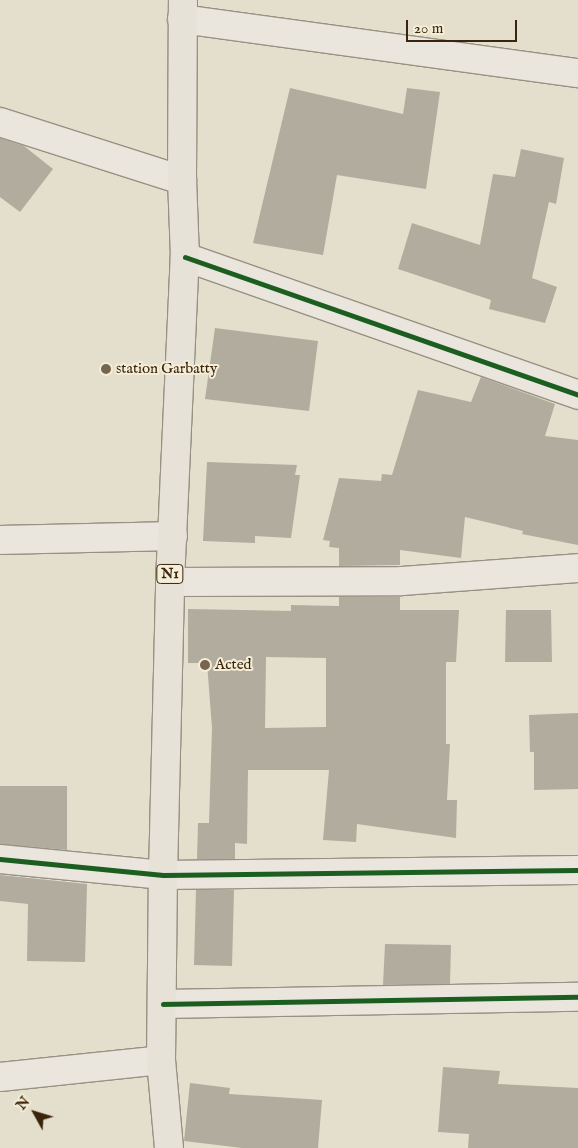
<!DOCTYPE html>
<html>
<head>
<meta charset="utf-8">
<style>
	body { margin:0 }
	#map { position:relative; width:578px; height:1148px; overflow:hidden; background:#e4decc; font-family:"IM FELL English",serif }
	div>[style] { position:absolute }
	.building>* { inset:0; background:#b2ac9e }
	.roads { filter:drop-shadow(1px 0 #979183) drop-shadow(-1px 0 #979183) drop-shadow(0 1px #979183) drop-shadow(0 -1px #979183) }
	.street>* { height:28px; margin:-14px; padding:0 14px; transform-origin:14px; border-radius:14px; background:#eae6dd }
	.highway>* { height:28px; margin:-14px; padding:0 14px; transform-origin:14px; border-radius:14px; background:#e6e2d8 }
	.cycleway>* { height:5px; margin:-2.5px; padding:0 2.5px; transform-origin:2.5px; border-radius:2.5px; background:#1b5e20 }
	.dots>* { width:14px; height:14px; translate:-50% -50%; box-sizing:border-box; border:2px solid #f4edd7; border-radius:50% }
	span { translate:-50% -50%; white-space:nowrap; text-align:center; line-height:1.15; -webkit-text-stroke:4px #f4edd7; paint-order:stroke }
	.shield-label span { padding:1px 4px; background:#f4edd7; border:1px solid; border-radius:4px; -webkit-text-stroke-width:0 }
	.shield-label { font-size:14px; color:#3a250c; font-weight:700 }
	.poi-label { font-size:15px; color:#3a250c }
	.left { translate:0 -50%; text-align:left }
	.north { position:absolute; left:10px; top:1088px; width:50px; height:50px; -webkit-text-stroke:4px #f4edd7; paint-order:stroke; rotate:309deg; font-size:14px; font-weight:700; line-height:20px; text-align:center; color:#3a250c }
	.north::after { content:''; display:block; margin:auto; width:18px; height:22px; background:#3a250c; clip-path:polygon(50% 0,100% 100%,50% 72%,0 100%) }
	.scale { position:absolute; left:406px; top:20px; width:111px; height:22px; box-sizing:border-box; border:2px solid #3a250c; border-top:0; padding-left:6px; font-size:15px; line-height:18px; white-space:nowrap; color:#3a250c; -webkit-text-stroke:4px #f4edd7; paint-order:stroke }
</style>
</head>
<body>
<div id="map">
	<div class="building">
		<div style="clip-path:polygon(290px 88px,403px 114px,407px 88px,440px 92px,426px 189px,337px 175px,323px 255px,253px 243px)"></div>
		<div style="clip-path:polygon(0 138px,24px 146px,53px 169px,20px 212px,0 197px)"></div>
		<div style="clip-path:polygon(521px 149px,564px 158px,556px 204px,549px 202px,532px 278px,557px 287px,545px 323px,489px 309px,491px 300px,398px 269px,412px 223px,480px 245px,493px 174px,515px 177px)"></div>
		<div style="clip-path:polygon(215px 328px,318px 341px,309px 411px,205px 399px)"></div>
		<div style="clip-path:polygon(481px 377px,555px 404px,545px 436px,578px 440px,578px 545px,522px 534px,523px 531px,465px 517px,461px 558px,400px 550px,400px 565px,339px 566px,339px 548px,329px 547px,330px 541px,323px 540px,339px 478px,381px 481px,382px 474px,392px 475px,418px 390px,471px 402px)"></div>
		<div style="clip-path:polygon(207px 462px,297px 465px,295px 475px,300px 475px,291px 538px,255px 536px,255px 543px,203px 541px)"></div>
		<div style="clip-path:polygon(evenodd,339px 597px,400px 597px,400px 610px,459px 610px,456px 662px,446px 662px,446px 744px,450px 744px,447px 800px,457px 800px,456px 838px,357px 824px,356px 842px,323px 840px,329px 770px,248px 770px,247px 844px,235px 843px,235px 859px,197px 859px,198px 823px,209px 823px,212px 728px,207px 663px,188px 663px,188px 609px,291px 611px,291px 605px,339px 606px,339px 597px,266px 657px,326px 658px,326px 727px,265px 728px,266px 657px)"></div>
		<div style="clip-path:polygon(506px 610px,551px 610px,552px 662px,505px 662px)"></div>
		<div style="clip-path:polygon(578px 713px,578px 789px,534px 790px,534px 752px,530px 752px,529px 715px)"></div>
		<div style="clip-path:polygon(0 786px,67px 786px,67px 850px,0 844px)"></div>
		<div style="clip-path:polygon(0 875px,87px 884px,85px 962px,27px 961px,28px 904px,0 901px)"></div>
		<div style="clip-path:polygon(196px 890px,234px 890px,232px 966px,194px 965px)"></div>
		<div style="clip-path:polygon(385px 944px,451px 945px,450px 984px,383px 985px)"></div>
		<div style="clip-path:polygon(443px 1067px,500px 1071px,498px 1084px,578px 1088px,578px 1148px,468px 1148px,469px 1134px,438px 1132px)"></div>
		<div style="clip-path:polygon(190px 1083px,230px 1088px,229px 1094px,322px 1100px,318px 1148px,242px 1148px,184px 1141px)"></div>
	</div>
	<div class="roads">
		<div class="street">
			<div style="left:182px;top:19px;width:400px;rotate:7.8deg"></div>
			<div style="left:0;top:122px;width:191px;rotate:17.7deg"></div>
			<div style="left:185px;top:257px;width:417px;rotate:19.3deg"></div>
			<div style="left:0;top:540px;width:173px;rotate:-1.3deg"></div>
			<div style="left:170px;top:582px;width:232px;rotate:-0.2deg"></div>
			<div style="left:402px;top:581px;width:176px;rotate:-4.2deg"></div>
			<div style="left:0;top:859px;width:164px;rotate:5.6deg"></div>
			<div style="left:163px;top:875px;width:415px;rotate:-0.7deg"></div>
			<div style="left:163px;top:1004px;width:415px;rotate:-1deg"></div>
			<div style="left:0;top:1077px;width:162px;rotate:-6deg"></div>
		</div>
		<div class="highway">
			<div style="left:169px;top:1148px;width:88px;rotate:-95.2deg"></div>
			<div style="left:161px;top:1060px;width:185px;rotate:-89.4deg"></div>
			<div style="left:163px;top:875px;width:293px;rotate:-88.6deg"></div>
			<div style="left:170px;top:582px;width:325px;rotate:-87.4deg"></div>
			<div style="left:185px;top:257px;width:77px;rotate:-92.2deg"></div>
			<div style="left:182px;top:180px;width:180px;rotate:-89.7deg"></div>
		</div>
	</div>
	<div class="cycleway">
		<div style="left:185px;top:257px;width:417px;rotate:19.3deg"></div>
		<div style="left:0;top:859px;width:164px;rotate:5.6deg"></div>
		<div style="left:163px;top:875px;width:415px;rotate:-0.7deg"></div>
		<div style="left:163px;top:1004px;width:415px;rotate:-1deg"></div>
	</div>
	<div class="dots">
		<div style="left:106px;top:369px;background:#76664f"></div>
		<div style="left:205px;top:665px;background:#76664f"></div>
	</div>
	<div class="shield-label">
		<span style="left:170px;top:574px">N1</span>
	</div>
	<div class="poi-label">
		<span class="left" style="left:116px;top:369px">station Garbatty</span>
		<span class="left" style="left:215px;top:665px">Acted</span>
	</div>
	<div class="north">N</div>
	<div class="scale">20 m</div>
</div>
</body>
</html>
